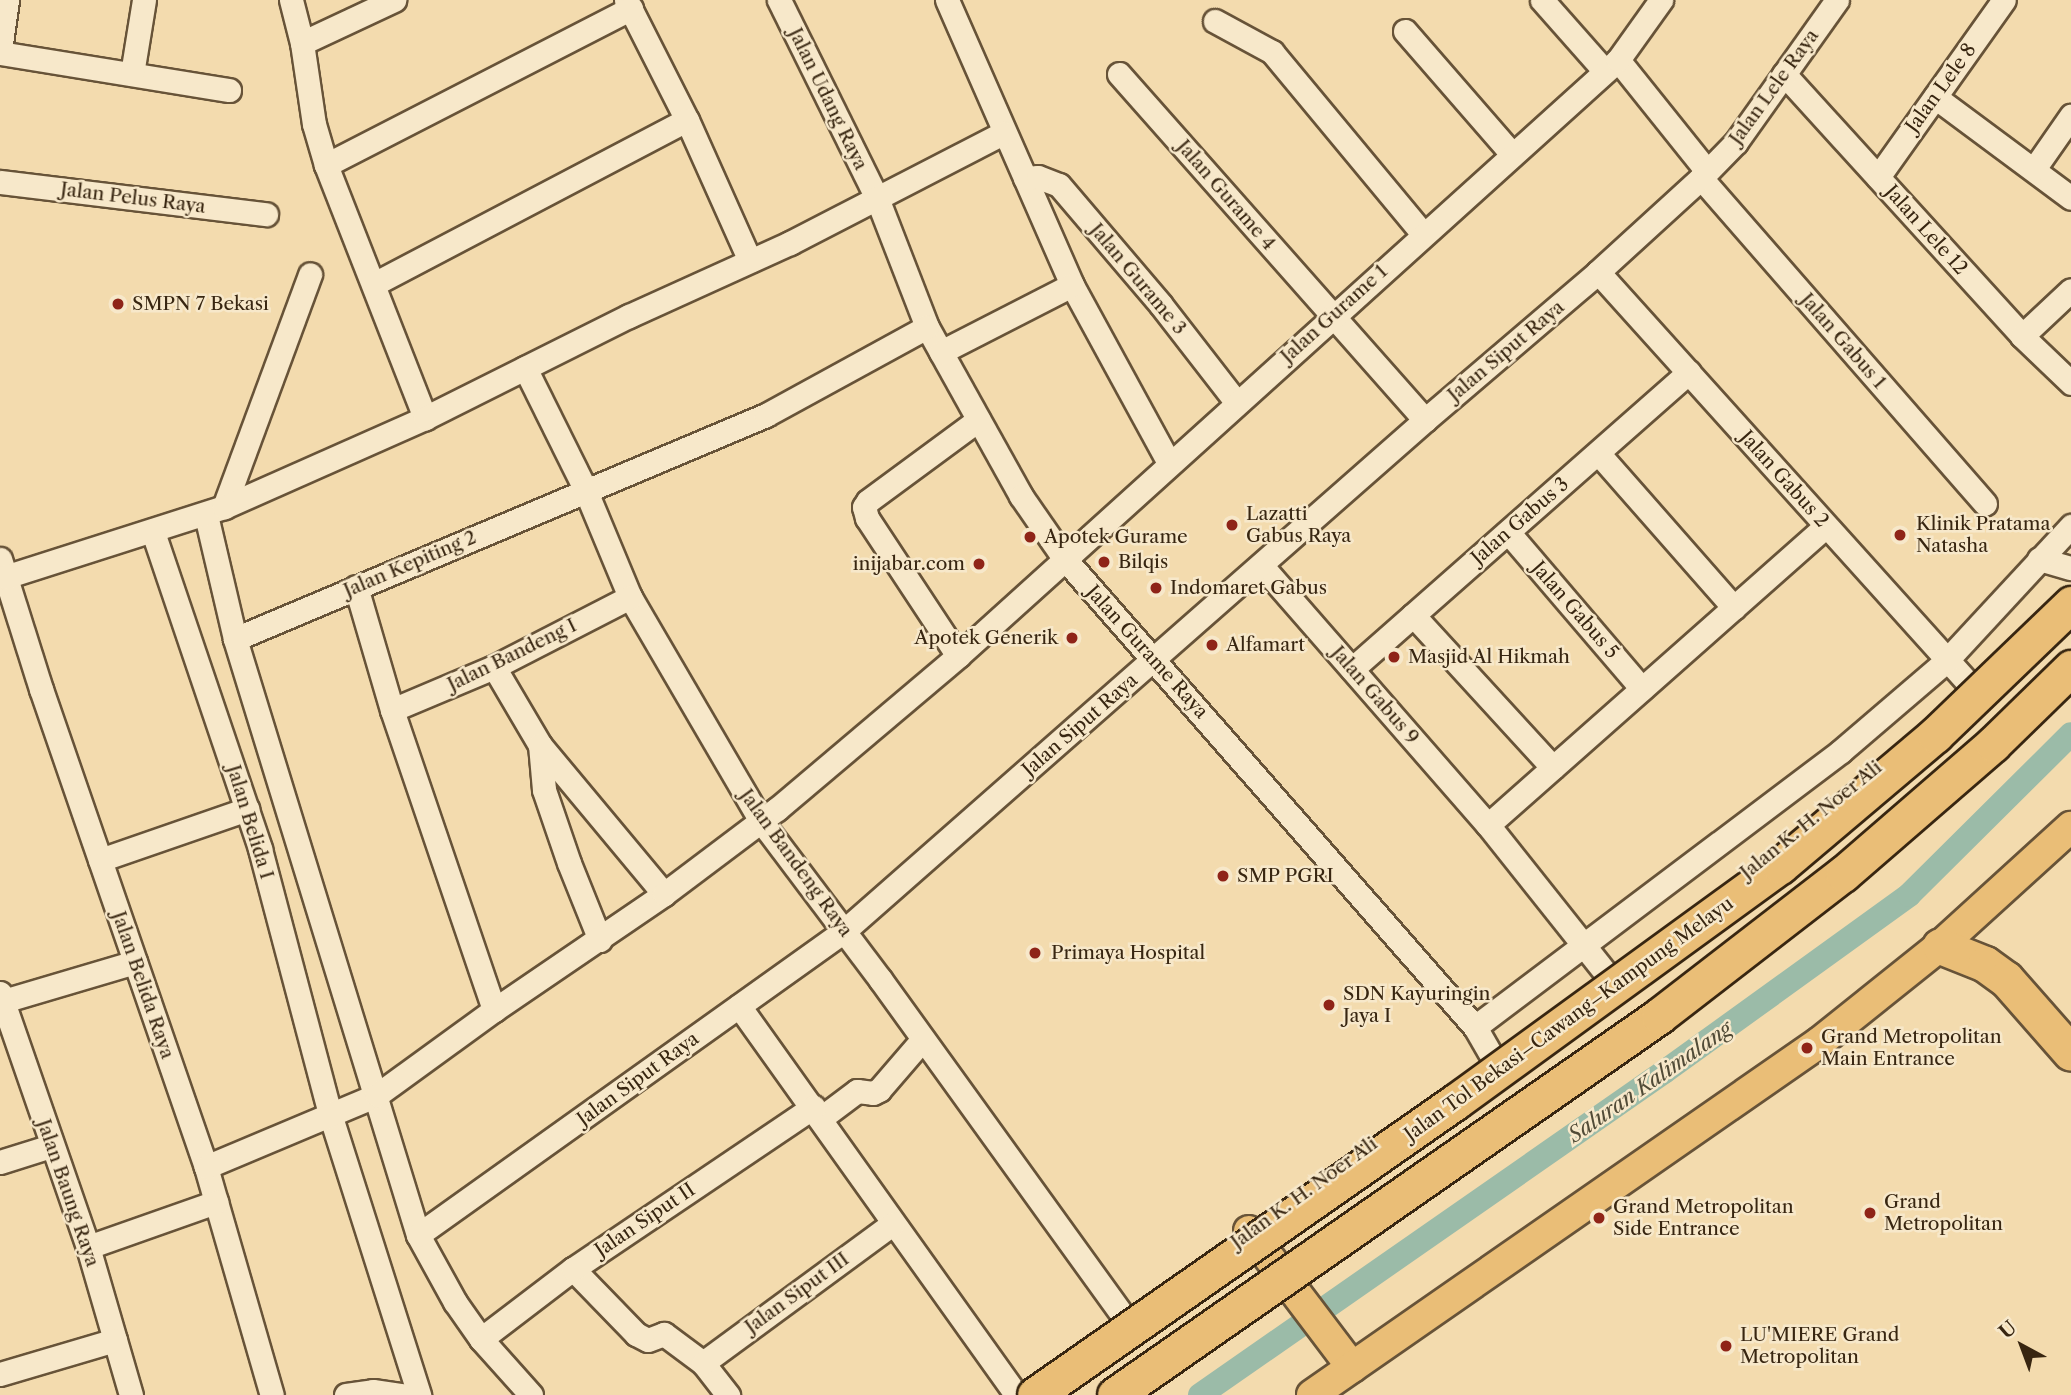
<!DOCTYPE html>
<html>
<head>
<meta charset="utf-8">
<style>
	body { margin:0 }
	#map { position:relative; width:2071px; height:1395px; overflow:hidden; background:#f3dbae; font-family:"Libre Caslon Text",serif }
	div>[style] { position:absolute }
	.canal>* { height:24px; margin:-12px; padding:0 12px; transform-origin:12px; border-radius:12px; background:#9bbba8 }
	.roads { filter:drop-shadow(2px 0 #675338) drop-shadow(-2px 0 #675338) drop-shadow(0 2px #675338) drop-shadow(0 -2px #675338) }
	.minor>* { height:23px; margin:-11.5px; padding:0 11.5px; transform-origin:11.5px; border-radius:11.5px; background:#f7e8ca }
	.major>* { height:30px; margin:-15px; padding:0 15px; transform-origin:15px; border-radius:15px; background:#eabe77 }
	.highway>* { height:35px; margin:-17.5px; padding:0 17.5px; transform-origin:17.5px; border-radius:17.5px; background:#eabe77 }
	.bridges { filter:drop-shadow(2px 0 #382611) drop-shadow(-2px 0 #382611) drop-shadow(0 2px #382611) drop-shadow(0 -2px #382611) }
	.highway-bridge>* { height:35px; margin:-17.5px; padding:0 17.5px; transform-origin:17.5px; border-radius:17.5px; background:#eabe77 }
	.dots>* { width:19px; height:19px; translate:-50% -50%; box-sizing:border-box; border:4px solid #f7e8ca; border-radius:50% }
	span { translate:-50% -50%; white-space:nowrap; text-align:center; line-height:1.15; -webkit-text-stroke:5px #f7e8ca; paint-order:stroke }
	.street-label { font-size:19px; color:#382611 }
	.poi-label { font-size:19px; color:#382611 }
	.left { translate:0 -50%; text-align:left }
	.right { translate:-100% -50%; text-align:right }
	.water-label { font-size:21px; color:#514b37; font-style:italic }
	.north { position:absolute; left:1987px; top:1311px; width:70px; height:70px; -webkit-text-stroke:5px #f7e8ca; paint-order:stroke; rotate:319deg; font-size:19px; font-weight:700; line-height:28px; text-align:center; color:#382611 }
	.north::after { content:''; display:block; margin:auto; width:24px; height:32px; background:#382611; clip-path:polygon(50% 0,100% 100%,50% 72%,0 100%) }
</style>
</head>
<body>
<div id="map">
	<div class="canal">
		<div style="left:1200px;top:1395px;width:565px;rotate:-34.84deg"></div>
		<div style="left:1664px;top:1072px;width:302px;rotate:-35.8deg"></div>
		<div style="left:1909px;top:895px;width:228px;rotate:-44.8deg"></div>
	</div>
	<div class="roads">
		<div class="minor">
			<div style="left:291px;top:0;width:44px;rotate:75.7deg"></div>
			<div style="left:302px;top:43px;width:82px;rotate:81.6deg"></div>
			<div style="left:314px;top:124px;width:43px;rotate:73.7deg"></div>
			<div style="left:326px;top:165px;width:272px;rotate:68.6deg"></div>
			<div style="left:626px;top:0;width:135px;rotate:63.1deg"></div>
			<div style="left:687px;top:120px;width:154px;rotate:65.9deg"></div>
			<div style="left:779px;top:0;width:221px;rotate:63.7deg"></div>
			<div style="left:877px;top:198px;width:138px;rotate:68.8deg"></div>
			<div style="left:927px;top:327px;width:193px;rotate:60.9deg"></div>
			<div style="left:1021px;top:496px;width:75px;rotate:55.3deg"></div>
			<div style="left:1064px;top:558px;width:624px;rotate:48.77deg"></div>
			<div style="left:1475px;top:1027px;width:36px;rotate:60deg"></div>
			<div style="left:947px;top:0;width:311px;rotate:66.3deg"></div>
			<div style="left:1072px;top:285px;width:203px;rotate:61.4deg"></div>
			<div style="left:1542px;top:0;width:94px;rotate:48.5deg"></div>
			<div style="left:1215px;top:21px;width:65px;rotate:28.5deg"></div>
			<div style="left:1272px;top:52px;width:236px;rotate:50.3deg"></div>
			<div style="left:1405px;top:31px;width:163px;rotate:49deg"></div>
			<div style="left:302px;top:43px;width:102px;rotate:-25.1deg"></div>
			<div style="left:0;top:50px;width:50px;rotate:-82deg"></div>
			<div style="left:0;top:53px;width:232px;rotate:9.2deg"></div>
			<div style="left:1618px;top:60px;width:142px;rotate:51.3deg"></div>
			<div style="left:132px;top:74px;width:75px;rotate:-80.8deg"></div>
			<div style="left:1119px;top:74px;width:462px;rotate:48.5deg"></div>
			<div style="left:1784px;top:74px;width:354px;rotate:47.7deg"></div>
			<div style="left:2022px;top:336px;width:68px;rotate:43.8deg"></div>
			<div style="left:1935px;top:97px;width:169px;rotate:36.6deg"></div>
			<div style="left:326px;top:165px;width:343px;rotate:-27.2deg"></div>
			<div style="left:2034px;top:169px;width:65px;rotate:-55.1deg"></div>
			<div style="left:1878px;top:177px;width:217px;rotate:-54.6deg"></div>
			<div style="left:1025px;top:178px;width:13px;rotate:-4deg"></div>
			<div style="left:1038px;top:177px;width:22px;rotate:21deg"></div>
			<div style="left:1059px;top:185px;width:157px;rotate:49.6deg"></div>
			<div style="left:1161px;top:305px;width:124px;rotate:52.2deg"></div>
			<div style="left:1701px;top:178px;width:432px;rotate:48.9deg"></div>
			<div style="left:0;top:182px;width:268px;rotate:6.9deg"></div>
			<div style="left:1598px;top:272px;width:556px;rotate:47.99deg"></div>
			<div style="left:374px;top:284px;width:353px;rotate:-27.7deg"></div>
			<div style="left:2022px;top:336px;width:67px;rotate:-43.2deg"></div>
			<div style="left:941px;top:352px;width:147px;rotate:-27.1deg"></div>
			<div style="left:525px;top:368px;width:135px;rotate:63.6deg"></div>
			<div style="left:585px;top:489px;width:117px;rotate:67.4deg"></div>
			<div style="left:630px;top:597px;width:259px;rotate:59.7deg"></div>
			<div style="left:761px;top:821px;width:198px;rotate:53deg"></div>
			<div style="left:880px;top:979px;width:423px;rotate:54.2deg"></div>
			<div style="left:1598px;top:453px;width:206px;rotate:48.7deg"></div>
			<div style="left:224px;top:507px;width:248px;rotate:-69.7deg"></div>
			<div style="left:206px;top:515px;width:127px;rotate:76.8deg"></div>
			<div style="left:235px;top:639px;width:623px;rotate:72.93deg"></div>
			<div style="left:418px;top:1235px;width:77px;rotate:61.1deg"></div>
			<div style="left:455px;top:1302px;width:45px;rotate:54.9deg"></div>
			<div style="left:481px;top:1339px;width:75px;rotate:48.2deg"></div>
			<div style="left:153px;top:532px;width:335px;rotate:71.3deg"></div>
			<div style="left:260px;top:849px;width:277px;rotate:75.2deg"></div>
			<div style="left:331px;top:1117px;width:292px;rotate:72.4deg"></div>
			<div style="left:1508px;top:532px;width:206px;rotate:49.5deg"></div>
			<div style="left:0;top:559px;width:136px;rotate:72.5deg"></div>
			<div style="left:41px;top:689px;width:506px;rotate:70.96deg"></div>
			<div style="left:206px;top:1167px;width:237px;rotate:73.9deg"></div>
			<div style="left:2039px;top:559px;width:33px;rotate:16deg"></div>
			<div style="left:1261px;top:565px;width:345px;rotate:48.9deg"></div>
			<div style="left:1488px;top:825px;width:194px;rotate:51.5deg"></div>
			<div style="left:5px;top:577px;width:230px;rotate:-17.7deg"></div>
			<div style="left:224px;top:507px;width:220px;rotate:-23.9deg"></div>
			<div style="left:425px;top:418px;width:228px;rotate:-26.6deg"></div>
			<div style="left:629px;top:316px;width:177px;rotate:-24.4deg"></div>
			<div style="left:790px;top:243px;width:240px;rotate:-27.3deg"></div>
			<div style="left:356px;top:587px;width:128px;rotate:73.7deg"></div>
			<div style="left:392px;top:710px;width:317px;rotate:71.2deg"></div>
			<div style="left:1413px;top:615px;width:207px;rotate:47.5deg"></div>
			<div style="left:235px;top:639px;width:576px;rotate:-22.87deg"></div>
			<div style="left:766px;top:415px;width:183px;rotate:-28.7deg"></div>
			<div style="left:958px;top:656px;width:165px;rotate:-123.4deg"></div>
			<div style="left:867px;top:518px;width:11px;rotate:-105deg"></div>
			<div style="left:864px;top:507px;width:7px;rotate:-56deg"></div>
			<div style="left:868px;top:501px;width:137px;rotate:-36.4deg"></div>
			<div style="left:494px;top:667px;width:91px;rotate:59.5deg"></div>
			<div style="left:540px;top:745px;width:194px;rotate:50.2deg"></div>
			<div style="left:1352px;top:669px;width:449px;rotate:-41.4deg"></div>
			<div style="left:392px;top:710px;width:111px;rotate:-22.9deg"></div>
			<div style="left:494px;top:667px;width:153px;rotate:-27.2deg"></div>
			<div style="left:540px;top:745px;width:45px;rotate:84.9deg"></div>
			<div style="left:544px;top:790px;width:77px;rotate:71.1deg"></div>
			<div style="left:569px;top:863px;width:83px;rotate:68.1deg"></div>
			<div style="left:1488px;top:825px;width:451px;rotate:-41.5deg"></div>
			<div style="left:100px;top:860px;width:156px;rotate:-19.1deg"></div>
			<div style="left:0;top:993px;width:269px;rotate:70.9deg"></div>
			<div style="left:88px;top:1247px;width:154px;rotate:73.8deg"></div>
			<div style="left:0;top:1002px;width:141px;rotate:-16.5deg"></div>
			<div style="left:739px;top:1006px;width:478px;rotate:54.5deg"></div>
			<div style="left:1475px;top:1027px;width:458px;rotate:-37deg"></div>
			<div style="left:1841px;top:751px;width:140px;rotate:-40.6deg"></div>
			<div style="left:1947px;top:660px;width:183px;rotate:-47.2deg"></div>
			<div style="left:821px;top:1118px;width:45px;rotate:-36.9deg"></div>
			<div style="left:857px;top:1091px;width:16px;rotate:7deg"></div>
			<div style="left:873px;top:1093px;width:7px;rotate:-27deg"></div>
			<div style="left:879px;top:1090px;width:66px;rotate:-49.3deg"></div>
			<div style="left:0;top:1162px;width:53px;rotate:-17.4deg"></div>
			<div style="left:206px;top:1167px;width:186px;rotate:-22.8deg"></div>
			<div style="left:377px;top:1095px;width:145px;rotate:-36deg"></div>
			<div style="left:494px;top:1010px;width:206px;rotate:-34.3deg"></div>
			<div style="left:664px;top:894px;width:141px;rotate:-37deg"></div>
			<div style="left:777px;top:809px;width:237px;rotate:-40.2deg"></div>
			<div style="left:958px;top:656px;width:889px;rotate:-42.08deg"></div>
			<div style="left:1618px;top:60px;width:74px;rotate:-54.4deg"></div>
			<div style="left:418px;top:1235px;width:523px;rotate:-35.51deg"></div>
			<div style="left:844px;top:931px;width:774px;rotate:-41.33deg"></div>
			<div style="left:1425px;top:420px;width:228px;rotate:-40.5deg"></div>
			<div style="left:1598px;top:272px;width:139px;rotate:-42.4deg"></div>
			<div style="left:1701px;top:178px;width:50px;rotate:-45.8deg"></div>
			<div style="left:1736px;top:142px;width:174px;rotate:-54.6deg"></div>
			<div style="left:88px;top:1247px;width:136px;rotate:-19.4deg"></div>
			<div style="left:573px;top:1269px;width:91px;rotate:45.9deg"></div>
			<div style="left:636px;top:1334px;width:13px;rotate:27deg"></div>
			<div style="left:648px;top:1340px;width:17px;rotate:-21deg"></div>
			<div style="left:664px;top:1334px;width:49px;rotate:36.6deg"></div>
			<div style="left:703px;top:1363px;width:41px;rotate:52deg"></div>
			<div style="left:481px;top:1339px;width:116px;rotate:-37.3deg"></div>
			<div style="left:573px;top:1269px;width:290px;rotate:-34deg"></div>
			<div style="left:703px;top:1363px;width:235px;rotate:-36.3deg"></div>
			<div style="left:0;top:1374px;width:120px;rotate:-16.5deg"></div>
			<div style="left:346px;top:1395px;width:27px;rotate:-8deg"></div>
			<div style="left:373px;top:1391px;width:29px;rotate:8deg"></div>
		</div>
		<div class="major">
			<div style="left:1249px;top:1231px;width:171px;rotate:52.9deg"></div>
			<div style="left:1312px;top:1395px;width:619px;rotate:-34.79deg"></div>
			<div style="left:1820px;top:1042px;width:154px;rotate:-38.7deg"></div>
			<div style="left:1940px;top:946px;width:177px;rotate:-42.3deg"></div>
		</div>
		<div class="highway">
			<div style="left:1940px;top:946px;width:48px;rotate:21.8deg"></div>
			<div style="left:1985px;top:964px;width:26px;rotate:36deg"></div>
			<div style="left:2006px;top:979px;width:98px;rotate:48.7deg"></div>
		</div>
	</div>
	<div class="bridges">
		<div class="highway-bridge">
			<div style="left:1035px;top:1395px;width:512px;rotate:-34.9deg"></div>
			<div style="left:1455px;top:1102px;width:402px;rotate:-36deg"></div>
			<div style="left:1780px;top:866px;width:203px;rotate:-40.2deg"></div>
			<div style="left:1935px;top:735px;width:189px;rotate:-43.9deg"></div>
			<div style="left:1115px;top:1395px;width:663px;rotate:-34.86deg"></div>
			<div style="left:1659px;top:1016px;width:232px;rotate:-37.7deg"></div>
			<div style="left:1843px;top:874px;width:198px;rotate:-40.9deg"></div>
			<div style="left:1993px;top:744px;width:109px;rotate:-44.3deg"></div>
		</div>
	</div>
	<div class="dots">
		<div style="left:118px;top:304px;background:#8f2418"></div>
		<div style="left:1232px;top:525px;background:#8f2418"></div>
		<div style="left:1900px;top:535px;background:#8f2418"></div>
		<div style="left:1030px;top:537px;background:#8f2418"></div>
		<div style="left:1104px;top:562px;background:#8f2418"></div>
		<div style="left:979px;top:564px;background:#8f2418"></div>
		<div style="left:1156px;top:588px;background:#8f2418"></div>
		<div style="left:1072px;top:638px;background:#8f2418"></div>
		<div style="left:1212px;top:645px;background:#8f2418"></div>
		<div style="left:1394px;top:657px;background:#8f2418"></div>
		<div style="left:1223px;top:876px;background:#8f2418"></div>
		<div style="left:1035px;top:953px;background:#8f2418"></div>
		<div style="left:1329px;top:1005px;background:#8f2418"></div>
		<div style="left:1807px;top:1048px;background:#8f2418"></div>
		<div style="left:1870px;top:1213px;background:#8f2418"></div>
		<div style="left:1599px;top:1218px;background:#8f2418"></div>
		<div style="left:1726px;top:1346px;background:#8f2418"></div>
	</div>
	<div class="street-label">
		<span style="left:1774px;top:87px;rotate:-54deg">Jalan Lele Raya</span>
		<span style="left:1941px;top:88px;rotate:-54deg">Jalan Lele 8</span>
		<span style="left:828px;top:99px;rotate:64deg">Jalan Udang Raya</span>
		<span style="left:1226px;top:195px;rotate:49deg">Jalan Gurame 4</span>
		<span style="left:133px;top:198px;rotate:7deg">Jalan Pelus Raya</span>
		<span style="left:1926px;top:230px;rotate:48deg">Jalan Lele 12</span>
		<span style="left:1138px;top:279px;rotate:50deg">Jalan Gurame 3</span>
		<span style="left:1334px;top:314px;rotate:-42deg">Jalan Gurame 1</span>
		<span style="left:1843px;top:341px;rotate:49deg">Jalan Gabus 1</span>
		<span style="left:1506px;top:351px;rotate:-40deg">Jalan Siput Raya</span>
		<span style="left:1784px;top:479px;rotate:48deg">Jalan Gabus 2</span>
		<span style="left:1520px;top:521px;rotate:-41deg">Jalan Gabus 3</span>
		<span style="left:410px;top:564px;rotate:-23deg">Jalan Kepiting 2</span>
		<span style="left:1575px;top:610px;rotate:49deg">Jalan Gabus 5</span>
		<span style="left:1147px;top:652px;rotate:48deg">Jalan Gurame Raya</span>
		<span style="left:512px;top:655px;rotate:-26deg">Jalan Bandeng I</span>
		<span style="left:1375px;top:695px;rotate:49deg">Jalan Gabus 9</span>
		<span style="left:1080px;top:725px;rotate:-41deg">Jalan Siput Raya</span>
		<span style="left:1811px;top:820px;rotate:-39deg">Jalan K. H. Noer Ali</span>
		<span style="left:250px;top:822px;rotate:73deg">Jalan Belida I</span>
		<span style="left:796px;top:863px;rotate:54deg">Jalan Bandeng Raya</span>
		<span style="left:143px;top:985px;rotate:71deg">Jalan Belida Raya</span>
		<span style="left:1569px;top:1019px;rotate:-36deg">Jalan Tol Bekasi–Cawang–Kampung Melayu</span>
		<span style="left:638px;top:1079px;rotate:-36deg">Jalan Siput Raya</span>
		<span style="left:68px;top:1193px;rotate:71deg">Jalan Baung Raya</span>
		<span style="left:1304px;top:1193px;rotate:-36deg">Jalan K. H. Noer Ali</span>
		<span style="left:645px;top:1220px;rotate:-34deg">Jalan Siput II</span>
		<span style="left:797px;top:1293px;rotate:-36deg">Jalan Siput III</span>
	</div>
	<div class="poi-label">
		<span class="left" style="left:132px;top:304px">SMPN 7 Bekasi</span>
		<span class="left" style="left:1246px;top:525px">Lazatti<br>Gabus Raya</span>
		<span class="left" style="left:1916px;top:535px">Klinik Pratama<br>Natasha</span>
		<span class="left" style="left:1044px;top:537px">Apotek Gurame</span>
		<span class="left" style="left:1118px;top:562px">Bilqis</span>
		<span class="right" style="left:965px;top:564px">inijabar.com</span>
		<span class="left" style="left:1170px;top:588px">Indomaret Gabus</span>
		<span class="right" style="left:1058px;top:638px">Apotek Generik</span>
		<span class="left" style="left:1226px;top:645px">Alfamart</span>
		<span class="left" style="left:1408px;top:657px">Masjid Al Hikmah</span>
		<span class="left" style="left:1237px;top:876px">SMP PGRI</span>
		<span class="left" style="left:1051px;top:953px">Primaya Hospital</span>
		<span class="left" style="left:1343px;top:1005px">SDN Kayuringin<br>Jaya I</span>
		<span class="left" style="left:1821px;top:1048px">Grand Metropolitan<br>Main Entrance</span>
		<span class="left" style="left:1884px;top:1213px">Grand<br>Metropolitan</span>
		<span class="left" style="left:1613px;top:1218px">Grand Metropolitan<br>Side Entrance</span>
		<span class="left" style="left:1740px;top:1346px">LU'MIERE Grand<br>Metropolitan</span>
	</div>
	<div class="water-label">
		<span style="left:1650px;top:1082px;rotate:-35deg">Saluran Kalimalang</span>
	</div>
	<div class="north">U</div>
</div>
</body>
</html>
